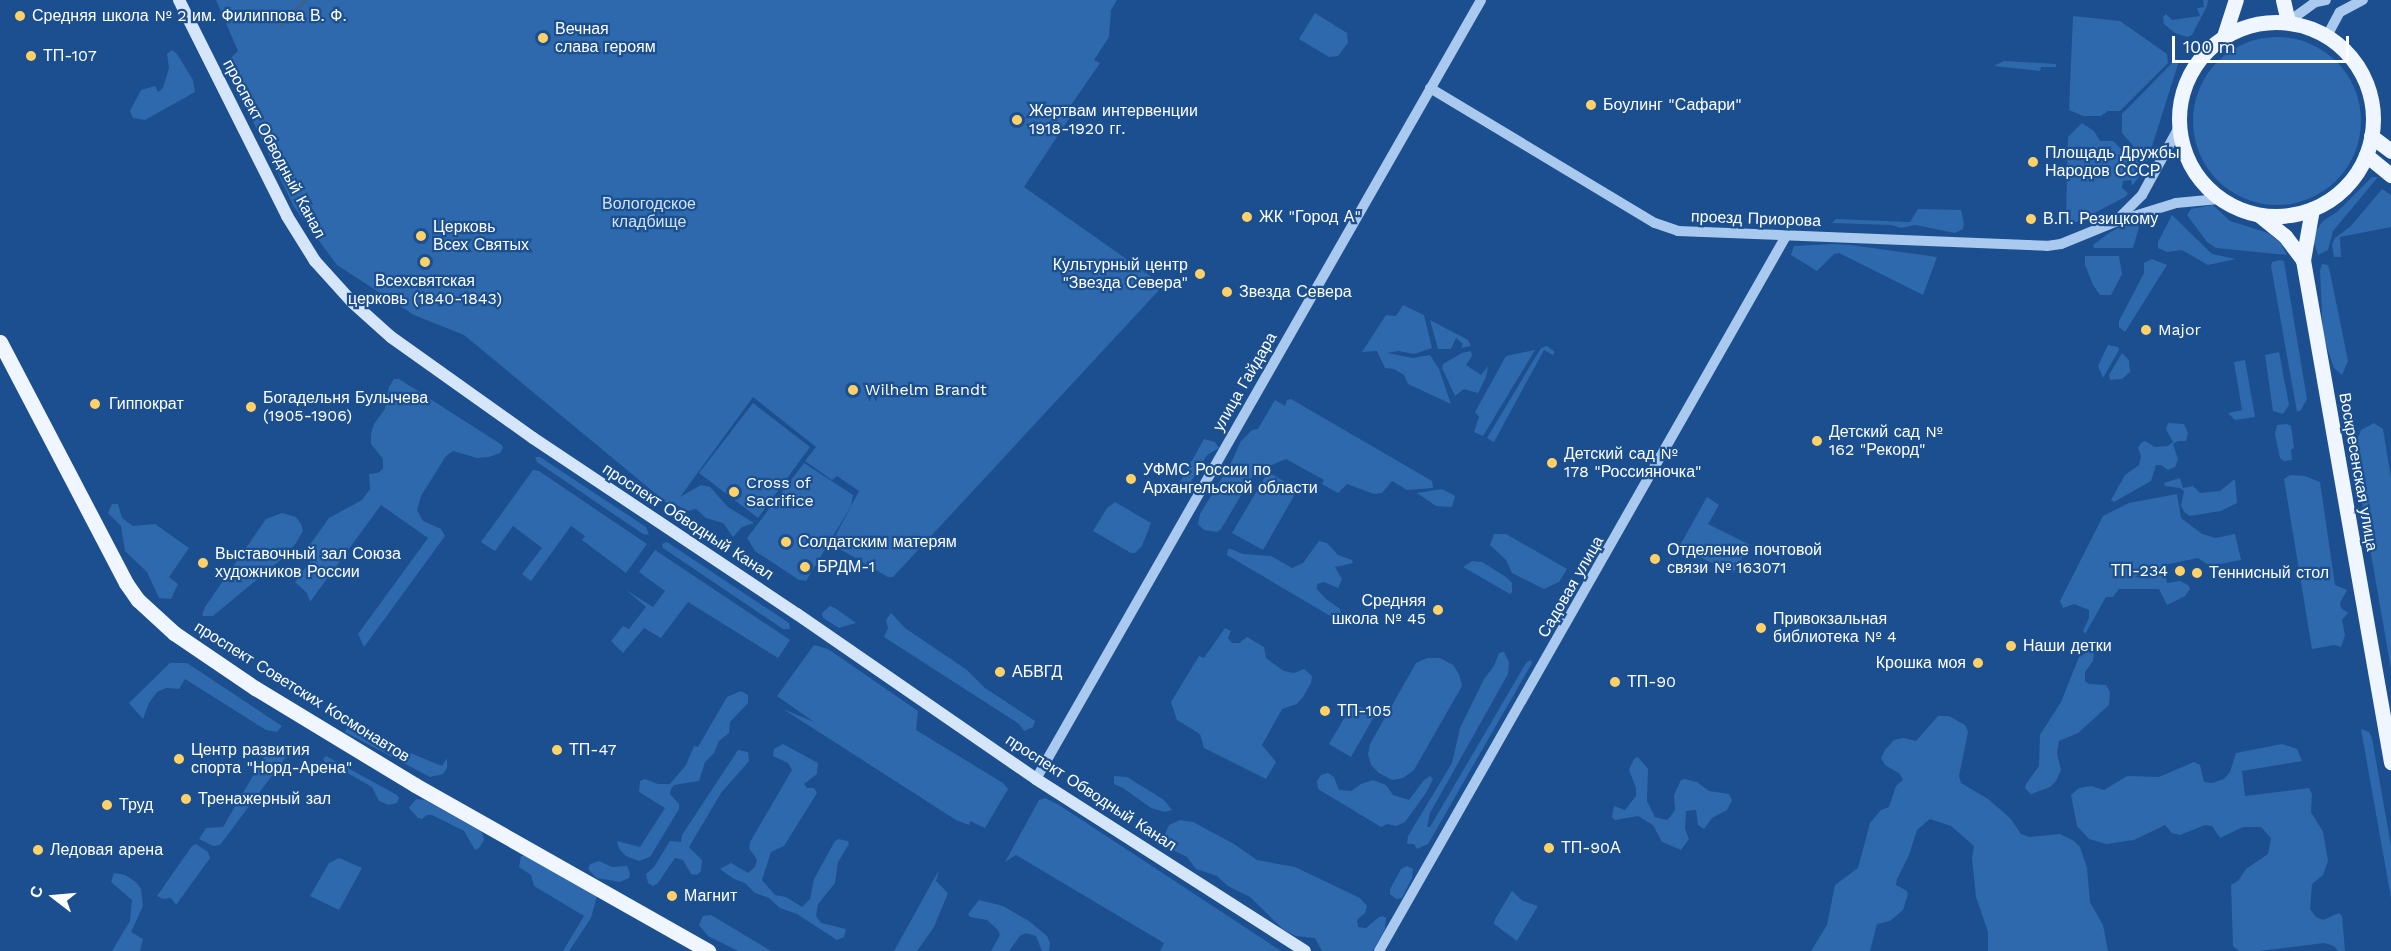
<!DOCTYPE html>
<html>
<head>
<meta charset="utf-8">
<style>
	body { margin:0 }
	#map { position:relative; width:2391px; height:951px; overflow:hidden; background:#1b4f8f; font-family:"Work Sans",sans-serif }
	div>[style] { position:absolute }
	.green>* { inset:0; background:#2e69ad }
	.round { border-radius:50% }
	.stream>* { height:4px; margin:-2px; padding:0 2px; transform-origin:2px; border-radius:2px; background:#3c6290 }
	.tertiary>* { height:10px; margin:-5px; padding:0 5px; transform-origin:5px; border-radius:5px; background:#a9c9ee }
	.secondary>* { height:12px; margin:-6px; padding:0 6px; transform-origin:6px; border-radius:6px; background:#d6e6fa }
	.primary>* { height:15px; margin:-7.5px; padding:0 7.5px; transform-origin:7.5px; border-radius:7.5px; background:#f0f6ff }
	.primary>.ring { margin:-7.5px; padding:0; box-sizing:content-box; background:none; border:15px solid #f0f6ff; border-radius:50% }
	.dots>* { width:16px; height:16px; translate:-50% -50%; box-sizing:border-box; border:3px solid #1b4f8f; border-radius:50% }
	span { translate:-50% -50%; white-space:nowrap; text-align:center; line-height:1.15; -webkit-text-stroke:4.5px #1b4f8f; paint-order:stroke }
	.poi-label { font-size:16px; color:#fff }
	.left { translate:0 -50%; text-align:left }
	.right { translate:-100% -50%; text-align:right }
	.street-label { font-size:16px; color:#fff }
	.park-label { font-size:16px; color:#cfe3fa }
	.north { position:absolute; left:24px; top:867px; width:60px; height:60px; -webkit-text-stroke:4px #1b4f8f; paint-order:stroke; rotate:286deg; font-size:16px; font-weight:700; line-height:24px; text-align:center; color:#fff }
	.north::after { content:''; display:block; margin:auto; width:21px; height:27px; background:#fff; clip-path:polygon(50% 0,100% 100%,50% 72%,0 100%) }
	.scale { position:absolute; left:2172px; top:36px; width:177px; height:27px; box-sizing:border-box; border:3px solid #fff; border-top:0; padding-left:8px; font-size:18px; line-height:21px; white-space:nowrap; color:#fff; -webkit-text-stroke:4px #1b4f8f; paint-order:stroke }
</style>
</head>
<body>
<div id="map">
	<div class="green">
		<div style="clip-path:polygon(216px 0,1117px 0,1111px 10px,1109px 37px,1094px 60px,1100px 63px,1071px 105px,1072px 114px,1024px 187px,1152px 277px,1161px 288px,893px 577px,888px 577px,831px 544px,859px 491px,837px 476px,832px 480px,805px 461px,816px 447px,753px 397px,680px 497px,701px 485px,710px 487px,728px 507px,754px 523px,742px 527px,733px 537px,723px 523px,706px 518px,696px 509px,688px 511px,675px 504px,673px 508px,464px 335px,414px 315px,337px 265px,294px 207px,225px 63px,238px 51px)"></div>
		<div style="clip-path:polygon(2203px 0,2208px 0,2207px 6px,2192px 35px,2187px 37px,2175px 33px,2164px 24px,2163px 17px,2166px 14px,2172px 20px,2200px 16px,2197px 8px,2204px 7px)"></div>
		<div style="clip-path:polygon(1315px 13px,1347px 33px,1348px 43px,1338px 56px,1329px 57px,1299px 39px)"></div>
		<div style="clip-path:polygon(2073px 16px,2120px 21px,2167px 54px,2168px 63px,2120px 111px,2108px 111px,2101px 116px,2083px 116px,2069px 110px)"></div>
		<div class="round" style="left:2193px;top:37px;width:168px;height:168px"></div>
		<div style="clip-path:polygon(172px 50px,177px 54px,193px 80px,195px 92px,145px 120px,133px 118px,130px 111px,141px 90px,155px 86px,158px 92px,163px 88px,169px 68px,167px 54px)"></div>
		<div style="clip-path:polygon(2176px 59px,2179px 61px,2147px 162px,2122px 133px,2122px 114px)"></div>
		<div style="clip-path:polygon(2004px 61px,2056px 64px,2056px 67px,2041px 67px,2040px 71px,1994px 66px)"></div>
		<div style="clip-path:polygon(2082px 123px,2094px 131px,2100px 141px,2113px 141px,2122px 150px,2129px 149px,2144px 170px,2132px 186px,2131px 180px,2123px 181px,2122px 188px,2128px 193px,2125px 197px,2077px 222px,2070px 222px,2066px 216px,2068px 137px)"></div>
		<div style="clip-path:polygon(2372px 177px,2378px 177px,2333px 231px,2328px 250px,2318px 255px,2313px 239px,2315px 232px,2323px 221px,2338px 211px)"></div>
		<div style="clip-path:polygon(2382px 189px,2391px 195px,2391px 227px,2340px 237px,2341px 257px,2334px 257px,2332px 244px,2335px 238px,2351px 226px)"></div>
		<div style="clip-path:polygon(2213px 205px,2230px 221px,2268px 233px,2280px 242px,2287px 255px,2216px 248px,2207px 242px,2187px 215px,2191px 209px)"></div>
		<div style="clip-path:polygon(1918px 209px,1961px 210px,1964px 224px,1963px 229px,1955px 233px,1915px 225px,1901px 228px,1891px 225px,1832px 223px,1836px 219px,1910px 222px)"></div>
		<div style="clip-path:polygon(2172px 215px,2212px 254px,2236px 259px,2208px 265px,2182px 250px,2167px 252px,2158px 248px,2158px 242px)"></div>
		<div style="clip-path:polygon(2129px 222px,2137px 223px,2139px 227px,2133px 248px,2094px 248px,2093px 245px,2109px 233px)"></div>
		<div style="clip-path:polygon(1833px 244px,1851px 245px,1937px 257px,1923px 295px,1839px 253px,1834px 254px,1817px 271px,1791px 255px,1794px 246px)"></div>
		<div style="clip-path:polygon(2085px 256px,2119px 256px,2122px 274px,2111px 295px,2100px 295px,2093px 285px,2085px 265px)"></div>
		<div style="clip-path:polygon(2152px 259px,2167px 265px,2125px 332px,2119px 327px,2119px 321px,2144px 273px,2144px 263px)"></div>
		<div style="clip-path:polygon(2280px 260px,2284px 261px,2307px 399px,2301px 410px,2297px 412px,2271px 266px,2272px 262px)"></div>
		<div style="clip-path:polygon(2322px 264px,2328px 265px,2330px 272px,2348px 361px,2342px 375px,2334px 368px,2323px 336px,2320px 271px)"></div>
		<div style="clip-path:polygon(1403px 305px,1424px 315px,1432px 348px,1414px 354px,1399px 351px,1387px 353px,1413px 358px,1430px 355px,1439px 369px,1451px 404px,1408px 384px,1404px 375px,1394px 369px,1385px 368px,1377px 351px,1362px 352px,1386px 315px,1396px 316px)"></div>
		<div style="clip-path:polygon(1430px 320px,1468px 340px,1471px 346px,1461px 348px,1463px 344px,1456px 338px,1451px 349px,1438px 349px)"></div>
		<div style="clip-path:polygon(2108px 345px,2118px 347px,2119px 350px,2103px 378px,2098px 366px)"></div>
		<div style="clip-path:polygon(1547px 346px,1555px 352px,1553px 355px,1544px 350px,1494px 442px,1487px 438px,1541px 348px)"></div>
		<div style="clip-path:polygon(1535px 350px,1483px 436px,1474px 432px,1479px 417px,1475px 412px,1506px 356px)"></div>
		<div style="clip-path:polygon(1471px 351px,1472px 356px,1466px 365px,1481px 375px,1488px 366px,1486px 377px,1478px 393px,1464px 389px,1455px 396px,1442px 368px,1443px 364px,1462px 353px)"></div>
		<div style="clip-path:polygon(2279px 352px,2289px 405px,2283px 414px,2273px 411px,2265px 355px)"></div>
		<div style="clip-path:polygon(2122px 353px,2129px 360px,2130px 372px,2122px 379px,2110px 380px,2109px 375px)"></div>
		<div style="clip-path:polygon(2245px 360px,2255px 417px,2235px 420px,2228px 413px,2242px 410px,2234px 362px)"></div>
		<div style="clip-path:polygon(394px 379px,399px 379px,502px 445px,503px 448px,500px 453px,489px 457px,477px 458px,453px 451px,446px 456px,421px 496px,417px 510px,423px 521px,441px 529px,445px 536px,364px 647px,358px 634px,428px 538px,381px 505px,310px 602px,307px 593px,295px 582px,314px 556px,306px 550px,329px 518px,362px 500px,370px 489px,369px 474px,378px 473px,383px 469px,383px 459px,371px 444px,371px 434px,374px 424px,385px 409px,389px 387px)"></div>
		<div style="clip-path:polygon(1291px 399px,1432px 481px,1433px 488px,1407px 490px,1392px 481px,1382px 493px,1374px 494px,1347px 484px,1338px 493px,1322px 484px,1324px 480px,1286px 459px,1262px 469px,1252px 477px,1221px 529px,1217px 532px,1204px 530px,1198px 524px,1200px 514px,1231px 463px,1241px 441px,1252px 430px,1258px 429px,1275px 400px,1285px 406px,1287px 400px)"></div>
		<div style="clip-path:polygon(753px 403px,810px 447px,758px 518px,699px 473px)"></div>
		<div style="clip-path:polygon(2168px 423px,2184px 424px,2188px 433px,2186px 441px,2178px 441px,2173px 444px,2178px 459px,2175px 467px,2168px 470px,2161px 465px,2156px 465px,2151px 481px,2114px 502px,2111px 500px,2125px 475px,2139px 465px,2141px 456px,2138px 448px,2141px 443px,2145px 441px,2155px 447px,2168px 446px,2173px 442px,2166px 429px)"></div>
		<div style="clip-path:polygon(2374px 423px,2383px 429px,2391px 478px,2391px 669px,2353px 451px,2361px 430px)"></div>
		<div style="clip-path:polygon(2287px 424px,2291px 426px,2294px 448px,2291px 450px,2292px 460px,2284px 461px,2280px 458px,2275px 434px,2277px 425px)"></div>
		<div style="clip-path:polygon(1204px 439px,1215px 442px,1219px 448px,1207px 455px,1184px 493px,1176px 489px)"></div>
		<div style="clip-path:polygon(535px 457px,540px 457px,646px 527px,649px 535px,643px 534px,537px 462px)"></div>
		<div style="clip-path:polygon(804px 463px,853px 495px,851px 506px,806px 581px,799px 580px,755px 551px,747px 538px)"></div>
		<div style="clip-path:polygon(533px 470px,539px 471px,647px 544px,626px 573px,582px 540px,585px 536px,571px 526px,531px 581px,522px 574px,542px 548px,513px 526px,495px 551px,481px 542px)"></div>
		<div style="clip-path:polygon(1268px 472px,1298px 489px,1263px 550px,1232px 533px)"></div>
		<div style="clip-path:polygon(2290px 475px,2305px 476px,2320px 482px,2335px 585px,2347px 590px,2340px 603px,2341px 608px,2348px 613px,2342px 620px,2345px 635px,2341px 647px,2334px 645px,2312px 649px,2284px 479px)"></div>
		<div style="clip-path:polygon(2180px 478px,2183px 488px,2193px 486px,2200px 493px,2220px 491px,2235px 479px,2237px 503px,2221px 511px,2190px 516px,2185px 513px,2181px 506px,2184px 491px,2180px 488px,2165px 486px,2164px 483px)"></div>
		<div style="clip-path:polygon(1442px 489px,1455px 496px,1452px 507px,1436px 506px,1417px 493px)"></div>
		<div style="clip-path:polygon(2177px 494px,2181px 518px,2202px 534px,2216px 538px,2235px 534px,2241px 560px,2210px 566px,2198px 558px,2164px 565px,2167px 583px,2180px 581px,2188px 585px,2190px 589px,2185px 596px,2167px 605px,2159px 589px,2119px 589px,2113px 597px,2106px 597px,2085px 634px,2083px 631px,2089px 618px,2089px 610px,2074px 604px,2063px 608px,2060px 601px,2103px 516px,2129px 503px)"></div>
		<div style="clip-path:polygon(1707px 497px,1719px 505px,1708px 524px,1750px 545px,1733px 573px,1679px 547px)"></div>
		<div style="clip-path:polygon(1115px 502px,1151px 523px,1142px 546px,1135px 553px,1131px 553px,1093px 531px,1107px 508px)"></div>
		<div style="clip-path:polygon(112px 504px,118px 504px,122px 518px,133px 526px,155px 524px,189px 548px,169px 577px,178px 584px,171px 599px,159px 598px,147px 572px,125px 551px,121px 526px,108px 513px)"></div>
		<div style="clip-path:polygon(282px 513px,296px 517px,301px 524px,303px 531px,296px 543px,284px 557px,213px 616px,204px 616px,202px 615px,205px 607px,266px 519px)"></div>
		<div style="clip-path:polygon(1494px 534px,1506px 534px,1567px 569px,1559px 582px,1544px 589px,1512px 573px,1506px 560px,1490px 545px)"></div>
		<div style="clip-path:polygon(1319px 541px,1327px 543px,1338px 555px,1352px 560px,1353px 563px,1335px 567px,1342px 579px,1338px 588px,1324px 582px,1317px 584px,1317px 589px,1326px 599px,1340px 609px,1341px 614px,1337px 620px,1227px 555px,1228px 549px,1231px 549px,1243px 554px,1271px 556px,1292px 568px,1303px 563px)"></div>
		<div style="clip-path:polygon(667px 542px,789px 623px,790px 629px,783px 629px,663px 548px,662px 544px)"></div>
		<div style="clip-path:polygon(655px 550px,790px 640px,778px 658px,688px 602px,661px 638px,644px 628px,623px 653px,611px 641px,623px 626px,629px 629px,646px 607px,626px 590px,653px 607px,665px 591px,639px 572px)"></div>
		<div style="clip-path:polygon(1472px 561px,1482px 562px,1506px 577px,1512px 583px,1512px 592px,1510px 594px,1463px 567px)"></div>
		<div style="clip-path:polygon(830px 606px,835px 608px,856px 623px,839px 628px,823px 618px,822px 613px)"></div>
		<div style="clip-path:polygon(891px 613px,905px 628px,967px 670px,985px 688px,1035px 721px,1033px 727px,1024px 731px,1019px 724px,884px 637px,888px 628px,886px 620px)"></div>
		<div style="clip-path:polygon(1225px 628px,1231px 631px,1228px 638px,1232px 643px,1239px 643px,1247px 637px,1264px 647px,1266px 658px,1284px 671px,1294px 673px,1304px 669px,1312px 676px,1311px 683px,1303px 697px,1297px 704px,1282px 709px,1262px 745px,1276px 762px,1266px 779px,1204px 748px,1200px 734px,1177px 720px,1171px 702px,1199px 656px,1204px 658px)"></div>
		<div style="clip-path:polygon(814px 645px,828px 649px,918px 711px,916px 730px,1003px 783px,1008px 789px,985px 828px,970px 821px,969px 825px,956px 820px,783px 709px,814px 722px,777px 696px)"></div>
		<div style="clip-path:polygon(2091px 650px,2094px 652px,2093px 661px,2085px 672px,2085px 681px,2089px 684px,2106px 685px,2110px 692px,2109px 705px,2078px 733px,2059px 741px,2057px 753px,2061px 770px,2056px 781px,2050px 787px,2031px 794px,2025px 788px,2026px 784px,2039px 766px,2040px 735px,2061px 702px,2079px 657px)"></div>
		<div style="clip-path:polygon(1504px 652px,1509px 662px,1508px 674px,1430px 813px,1427px 827px,1430px 827px,1526px 663px,1531px 660px,1532px 663px,1428px 844px,1417px 849px,1414px 844px,1407px 844px,1408px 836px,1452px 763px,1460px 728px,1484px 679px,1494px 666px,1499px 653px)"></div>
		<div style="clip-path:polygon(1427px 658px,1440px 658px,1453px 665px,1459px 674px,1462px 686px,1414px 770px,1403px 778px,1392px 780px,1379px 773px,1371px 765px,1368px 754px,1370px 744px,1416px 663px)"></div>
		<div style="clip-path:polygon(170px 663px,187px 663px,282px 726px,277px 732px,266px 730px,185px 679px,179px 689px,166px 688px,157px 692px,149px 703px,143px 719px,129px 703px)"></div>
		<div style="clip-path:polygon(741px 691px,748px 695px,748px 703px,730px 722px,729px 733px,719px 741px,714px 753px,705px 762px,699px 781px,674px 785px,671px 789px,670px 794px,679px 804px,679px 809px,650px 857px,639px 861px,626px 856px,619px 849px,617px 841px,640px 847px,665px 808px,639px 792px,640px 781px,645px 779px,658px 784px,670px 784px,686px 765px,694px 746px,698px 747px,727px 697px)"></div>
		<div style="clip-path:polygon(1353px 703px,1375px 715px,1351px 757px,1329px 744px)"></div>
		<div style="clip-path:polygon(1938px 716px,1949px 716px,1965px 725px,1968px 732px,1959px 776px,1961px 783px,1988px 799px,2010px 818px,2021px 834px,2029px 837px,2060px 834px,2074px 841px,2080px 847px,2087px 868px,2090px 902px,2103px 925px,2108px 951px,1988px 951px,1988px 932px,1976px 897px,1972px 858px,1974px 846px,1951px 826px,1930px 819px,1917px 830px,1909px 855px,1897px 879px,1896px 885px,1907px 891px,1908px 894px,1903px 910px,1890px 921px,1877px 924px,1870px 951px,1811px 951px,1827px 925px,1835px 885px,1858px 868px,1870px 823px,1881px 810px,1889px 807px,1896px 786px,1903px 780px,1900px 774px,1885px 765px,1881px 758px,1885px 750px,1894px 740px,1903px 738px,1916px 741px)"></div>
		<div style="clip-path:polygon(348px 727px,385px 747px,391px 745px,442px 766px,447px 758px,447px 768px,443px 774px,430px 777px,345px 732px)"></div>
		<div style="clip-path:polygon(2361px 729px,2369px 732px,2372px 738px,2391px 846px,2391px 898px)"></div>
		<div style="clip-path:polygon(783px 744px,818px 763px,817px 774px,804px 784px,807px 788px,814px 788px,817px 793px,784px 846px,771px 852px,762px 880px,775px 895px,786px 897px,802px 907px,810px 899px,814px 879px,835px 841px,838px 839px,848px 841px,849px 844px,838px 862px,835px 883px,818px 904px,816px 916px,821px 923px,846px 929px,844px 937px,837px 940px,797px 914px,780px 908px,769px 898px,755px 893px,745px 883px,734px 879px,720px 869px,731px 863px,748px 873px,755px 867px,757px 860px,749px 848px,750px 842px,792px 770px,788px 763px,773px 756px,774px 749px)"></div>
		<div style="clip-path:polygon(2282px 744px,2297px 749px,2302px 761px,2242px 771px,2245px 796px,2309px 788px,2312px 794px,2311px 812px,2323px 832px,2328px 861px,2323px 875px,2312px 884px,2310px 909px,2316px 917px,2323px 920px,2339px 913px,2342px 916px,2345px 951px,2338px 951px,2334px 946px,2324px 943px,2259px 951px,2239px 951px,2233px 946px,2231px 885px,2238px 881px,2246px 869px,2268px 854px,2271px 838px,2261px 827px,2243px 827px,2220px 838px,2212px 826px,2205px 825px,2180px 835px,2172px 833px,2165px 825px,2134px 840px,2106px 844px,2089px 839px,2077px 826px,2071px 795px,2079px 788px,2091px 786px,2104px 790px,2127px 776px,2159px 777px,2194px 762px,2200px 765px,2204px 782px,2212px 783px,2224px 779px,2230px 772px,2236px 753px)"></div>
		<div style="clip-path:polygon(292px 749px,220px 845px,213px 846px,199px 839px,206px 828px,223px 827px,267px 752px)"></div>
		<div style="clip-path:polygon(738px 750px,748px 752px,749px 761px,721px 793px,689px 847px,702px 860px,701px 871px,697px 875px,691px 874px,683px 860px,675px 858px,658px 883px,653px 886px,648px 883px,646px 874px,654px 867px,670px 841px,681px 842px,682px 835px)"></div>
		<div style="clip-path:polygon(326px 756px,397px 795px,399px 798px,397px 803px,389px 805px,379px 801px,372px 787px,337px 767px,327px 766px,323px 759px)"></div>
		<div style="clip-path:polygon(1638px 757px,1648px 769px,1647px 801px,1655px 817px,1667px 820px,1670px 817px,1675px 810px,1674px 795px,1681px 780px,1685px 779px,1697px 782px,1709px 791px,1729px 794px,1732px 800px,1727px 810px,1712px 818px,1704px 829px,1698px 825px,1696px 810px,1686px 811px,1685px 829px,1689px 839px,1681px 850px,1662px 842px,1653px 825px,1638px 816px,1615px 820px,1612px 817px,1614px 806px,1625px 810px,1636px 796px,1636px 788px,1629px 770px,1634px 759px)"></div>
		<div style="clip-path:polygon(1328px 773px,1334px 777px,1339px 790px,1351px 791px,1361px 784px,1373px 780px,1386px 785px,1393px 795px,1409px 800px,1424px 780px,1430px 776px,1433px 779px,1426px 793px,1405px 822px,1396px 826px,1387px 824px,1381px 827px,1318px 789px,1317px 781px,1321px 775px)"></div>
		<div style="clip-path:polygon(1114px 776px,1127px 777px,1164px 800px,1172px 810px,1165px 812px,1151px 808px,1123px 788px,1114px 784px)"></div>
		<div style="clip-path:polygon(1045px 798px,1059px 805px,1281px 951px,1160px 951px,1164px 943px,1016px 855px,1005px 862px,1039px 800px)"></div>
		<div style="clip-path:polygon(416px 799px,425px 800px,482px 832px,484px 840px,479px 848px,475px 850px,464px 831px,432px 815px,427px 815px,422px 819px,418px 818px,409px 808px)"></div>
		<div style="clip-path:polygon(1180px 820px,1193px 822px,1234px 844px,1257px 860px,1295px 867px,1360px 898px,1367px 906px,1365px 913px,1357px 920px,1358px 927px,1366px 928px,1379px 917px,1383px 916px,1386px 918px,1385px 929px,1375px 947px,1372px 951px,1322px 951px,1315px 938px,1296px 936px,1284px 930px,1250px 897px,1228px 886px,1217px 876px,1196px 869px,1187px 857px,1173px 850px,1165px 834px,1169px 825px)"></div>
		<div style="clip-path:polygon(196px 844px,208px 852px,210px 858px,176px 905px,171px 898px,163px 899px,157px 896px,192px 846px)"></div>
		<div style="clip-path:polygon(521px 856px,525px 856px,597px 896px,591px 918px,569px 951px,563px 951px,584px 916px,534px 886px,531px 875px,519px 867px)"></div>
		<div style="clip-path:polygon(339px 858px,362px 868px,339px 910px,310px 896px,329px 863px)"></div>
		<div style="clip-path:polygon(599px 861px,612px 867px,627px 866px,630px 873px,629px 878px,620px 882px,597px 878px,588px 869px,590px 864px)"></div>
		<div style="clip-path:polygon(1407px 866px,1413px 869px,1412px 878px,1402px 898px,1396px 899px,1390px 894px,1390px 889px,1401px 869px)"></div>
		<div style="clip-path:polygon(939px 870px,936px 881px,948px 893px,934px 927px,917px 951px,894px 951px)"></div>
		<div style="clip-path:polygon(114px 873px,125px 875px,136px 882px,141px 889px,143px 906px,131px 932px,143px 939px,140px 951px,112px 951px,130px 921px,132px 900px,111px 882px)"></div>
		<div style="clip-path:polygon(1512px 891px,1523px 901px,1538px 906px,1517px 941px,1494px 924px,1495px 919px)"></div>
		<div style="clip-path:polygon(979px 900px,1003px 906px,1029px 921px,1047px 936px,1050px 943px,1049px 951px,1042px 951px,1036px 936px,1026px 933px,1020px 936px,1009px 951px,991px 951px,1000px 935px,998px 930px,987px 920px,970px 917px,968px 914px)"></div>
		<div style="clip-path:polygon(711px 915px,771px 951px,738px 951px,708px 936px,699px 925px,703px 916px)"></div>
	</div>
	<div class="stream">
		<div style="left:281px;top:25px;width:35px;rotate:-46deg"></div>
	</div>
	<div class="tertiary">
		<div style="left:2288px;top:22px;width:34px;rotate:-36deg"></div>
		<div style="left:2316px;top:2px;width:10px;rotate:-11deg"></div>
		<div style="left:2327px;top:36px;width:27px;rotate:-62deg"></div>
		<div style="left:2340px;top:12px;width:26px;rotate:-28deg"></div>
		<div style="left:1430px;top:88px;width:262px;rotate:31deg"></div>
		<div style="left:1655px;top:223px;width:24px;rotate:19deg"></div>
		<div style="left:1678px;top:231px;width:369px;rotate:2.3deg"></div>
		<div style="left:2047px;top:246px;width:14px;rotate:-8deg"></div>
		<div style="left:2061px;top:244px;width:58px;rotate:-22.2deg"></div>
		<div style="left:2115px;top:222px;width:64px;rotate:-17.3deg"></div>
		<div style="left:2176px;top:203px;width:43px;rotate:-5.3deg"></div>
		<div style="left:2118px;top:219px;width:34px;rotate:-45deg"></div>
		<div style="left:2142px;top:195px;width:75px;rotate:-61.4deg"></div>
		<div style="left:1036px;top:779px;width:897px;rotate:-60.26deg"></div>
		<div style="left:1379px;top:951px;width:823px;rotate:-60.35deg"></div>
	</div>
	<div class="secondary">
		<div style="left:179px;top:0;width:241px;rotate:63.4deg"></div>
		<div style="left:287px;top:216px;width:53px;rotate:58.1deg"></div>
		<div style="left:315px;top:261px;width:55px;rotate:47.9deg"></div>
		<div style="left:352px;top:302px;width:52px;rotate:41.9deg"></div>
		<div style="left:391px;top:337px;width:174px;rotate:35.4deg"></div>
		<div style="left:533px;top:438px;width:317px;rotate:33.7deg"></div>
		<div style="left:797px;top:614px;width:290px;rotate:34.6deg"></div>
		<div style="left:1036px;top:779px;width:319px;rotate:32.6deg"></div>
	</div>
	<div class="primary">
		<div style="left:2283px;top:0;width:23px;rotate:77deg"></div>
		<div class="ring" style="left:2179px;top:22px;width:179px;height:179px"></div>
		<div style="left:2224px;top:36px;width:38px;rotate:-72deg"></div>
		<div style="left:2371px;top:136px;width:25px;rotate:37deg"></div>
		<div style="left:2366px;top:155px;width:32px;rotate:39deg"></div>
		<div style="left:2312px;top:209px;width:52px;rotate:100deg"></div>
		<div style="left:2303px;top:260px;width:510px;rotate:80.06deg"></div>
		<div style="left:2259px;top:215px;width:33px;rotate:39deg"></div>
		<div style="left:2285px;top:236px;width:30px;rotate:53deg"></div>
		<div style="left:0;top:342px;width:272px;rotate:62.4deg"></div>
		<div style="left:126px;top:583px;width:21px;rotate:55deg"></div>
		<div style="left:138px;top:600px;width:49px;rotate:42.5deg"></div>
		<div style="left:174px;top:633px;width:98px;rotate:34.2deg"></div>
		<div style="left:255px;top:688px;width:187px;rotate:31.2deg"></div>
		<div style="left:415px;top:785px;width:337px;rotate:29.5deg"></div>
	</div>
	<div class="dots">
		<div style="left:20px;top:16px;background:#ffd166"></div>
		<div style="left:543px;top:38px;background:#ffd166"></div>
		<div style="left:31px;top:56px;background:#ffd166"></div>
		<div style="left:1591px;top:105px;background:#ffd166"></div>
		<div style="left:1017px;top:120px;background:#ffd166"></div>
		<div style="left:2033px;top:162px;background:#ffd166"></div>
		<div style="left:1247px;top:217px;background:#ffd166"></div>
		<div style="left:2031px;top:219px;background:#ffd166"></div>
		<div style="left:421px;top:236px;background:#ffd166"></div>
		<div style="left:425px;top:262px;background:#ffd166"></div>
		<div style="left:1200px;top:274px;background:#ffd166"></div>
		<div style="left:1227px;top:292px;background:#ffd166"></div>
		<div style="left:2146px;top:330px;background:#ffd166"></div>
		<div style="left:853px;top:390px;background:#ffd166"></div>
		<div style="left:95px;top:404px;background:#ffd166"></div>
		<div style="left:251px;top:407px;background:#ffd166"></div>
		<div style="left:1817px;top:441px;background:#ffd166"></div>
		<div style="left:1552px;top:463px;background:#ffd166"></div>
		<div style="left:1131px;top:479px;background:#ffd166"></div>
		<div style="left:734px;top:492px;background:#ffd166"></div>
		<div style="left:786px;top:542px;background:#ffd166"></div>
		<div style="left:1655px;top:559px;background:#ffd166"></div>
		<div style="left:203px;top:563px;background:#ffd166"></div>
		<div style="left:805px;top:567px;background:#ffd166"></div>
		<div style="left:2180px;top:571px;background:#ffd166"></div>
		<div style="left:2197px;top:573px;background:#ffd166"></div>
		<div style="left:1438px;top:610px;background:#ffd166"></div>
		<div style="left:1761px;top:628px;background:#ffd166"></div>
		<div style="left:2011px;top:646px;background:#ffd166"></div>
		<div style="left:1978px;top:663px;background:#ffd166"></div>
		<div style="left:1000px;top:672px;background:#ffd166"></div>
		<div style="left:1615px;top:682px;background:#ffd166"></div>
		<div style="left:1325px;top:711px;background:#ffd166"></div>
		<div style="left:557px;top:750px;background:#ffd166"></div>
		<div style="left:179px;top:759px;background:#ffd166"></div>
		<div style="left:186px;top:799px;background:#ffd166"></div>
		<div style="left:107px;top:805px;background:#ffd166"></div>
		<div style="left:1549px;top:848px;background:#ffd166"></div>
		<div style="left:38px;top:850px;background:#ffd166"></div>
		<div style="left:672px;top:896px;background:#ffd166"></div>
	</div>
	<div class="poi-label">
		<span class="left" style="left:32px;top:16px">Средняя школа № 2 им. Филиппова В. Ф.</span>
		<span class="left" style="left:555px;top:38px">Вечная<br>слава героям</span>
		<span class="left" style="left:43px;top:56px">ТП-107</span>
		<span class="left" style="left:1603px;top:105px">Боулинг "Сафари"</span>
		<span class="left" style="left:1029px;top:120px">Жертвам интервенции<br>1918-1920 гг.</span>
		<span class="left" style="left:2045px;top:162px">Площадь Дружбы<br>Народов СССР</span>
		<span class="left" style="left:1259px;top:217px">ЖК "Город А"</span>
		<span class="left" style="left:2043px;top:219px">В.П. Резицкому</span>
		<span class="left" style="left:433px;top:236px">Церковь<br>Всех Святых</span>
		<span class="right" style="left:1188px;top:274px">Культурный центр<br>"Звезда Севера"</span>
		<span style="left:425px;top:290px">Всехсвятская<br>церковь (1840-1843)</span>
		<span class="left" style="left:1239px;top:292px">Звезда Севера</span>
		<span class="left" style="left:2158px;top:330px">Major</span>
		<span class="left" style="left:865px;top:390px">Wilhelm Brandt</span>
		<span class="left" style="left:263px;top:407px">Богадельня Булычева<br>(1905-1906)</span>
		<span class="left" style="left:109px;top:404px">Гиппократ</span>
		<span class="left" style="left:1829px;top:441px">Детский сад №<br>162 "Рекорд"</span>
		<span class="left" style="left:1564px;top:463px">Детский сад №<br>178 "Россияночка"</span>
		<span class="left" style="left:1143px;top:479px">УФМС России по<br>Архангельской области</span>
		<span class="left" style="left:746px;top:492px">Cross of<br>Sacrifice</span>
		<span class="left" style="left:798px;top:542px">Солдатским матерям</span>
		<span class="left" style="left:1667px;top:559px">Отделение почтовой<br>связи № 163071</span>
		<span class="left" style="left:215px;top:563px">Выставочный зал Союза<br>художников России</span>
		<span class="left" style="left:817px;top:567px">БРДМ-1</span>
		<span class="right" style="left:2168px;top:571px">ТП-234</span>
		<span class="left" style="left:2209px;top:573px">Теннисный стол</span>
		<span class="right" style="left:1426px;top:610px">Средняя<br>школа № 45</span>
		<span class="left" style="left:1773px;top:628px">Привокзальная<br>библиотека № 4</span>
		<span class="left" style="left:2023px;top:646px">Наши детки</span>
		<span class="right" style="left:1966px;top:663px">Крошка моя</span>
		<span class="left" style="left:1012px;top:672px">АБВГД</span>
		<span class="left" style="left:1627px;top:682px">ТП-90</span>
		<span class="left" style="left:1337px;top:711px">ТП-105</span>
		<span class="left" style="left:191px;top:759px">Центр развития<br>спорта "Норд-Арена"</span>
		<span class="left" style="left:569px;top:750px">ТП-47</span>
		<span class="left" style="left:198px;top:799px">Тренажерный зал</span>
		<span class="left" style="left:119px;top:805px">Труд</span>
		<span class="left" style="left:1561px;top:848px">ТП-90А</span>
		<span class="left" style="left:50px;top:850px">Ледовая арена</span>
		<span class="left" style="left:684px;top:896px">Магнит</span>
	</div>
	<div class="street-label">
		<span style="left:274px;top:149px;rotate:62deg">проспект Обводный Канал</span>
		<span style="left:1756px;top:219px;rotate:2deg">проезд Приорова</span>
		<span style="left:1245px;top:382px;rotate:-60deg">улица Гайдара</span>
		<span style="left:2358px;top:472px;rotate:80deg">Воскресенская улица</span>
		<span style="left:688px;top:522px;rotate:33deg">проспект Обводный Канал</span>
		<span style="left:1571px;top:587px;rotate:-60deg">Садовая улица</span>
		<span style="left:302px;top:692px;rotate:32deg">проспект Советских Космонавтов</span>
		<span style="left:1091px;top:793px;rotate:33deg">проспект Обводный Канал</span>
	</div>
	<div class="park-label">
		<span style="left:649px;top:213px">Вологодское<br>кладбище</span>
	</div>
	<div class="north">С</div>
	<div class="scale">100 m</div>
</div>
</body>
</html>
